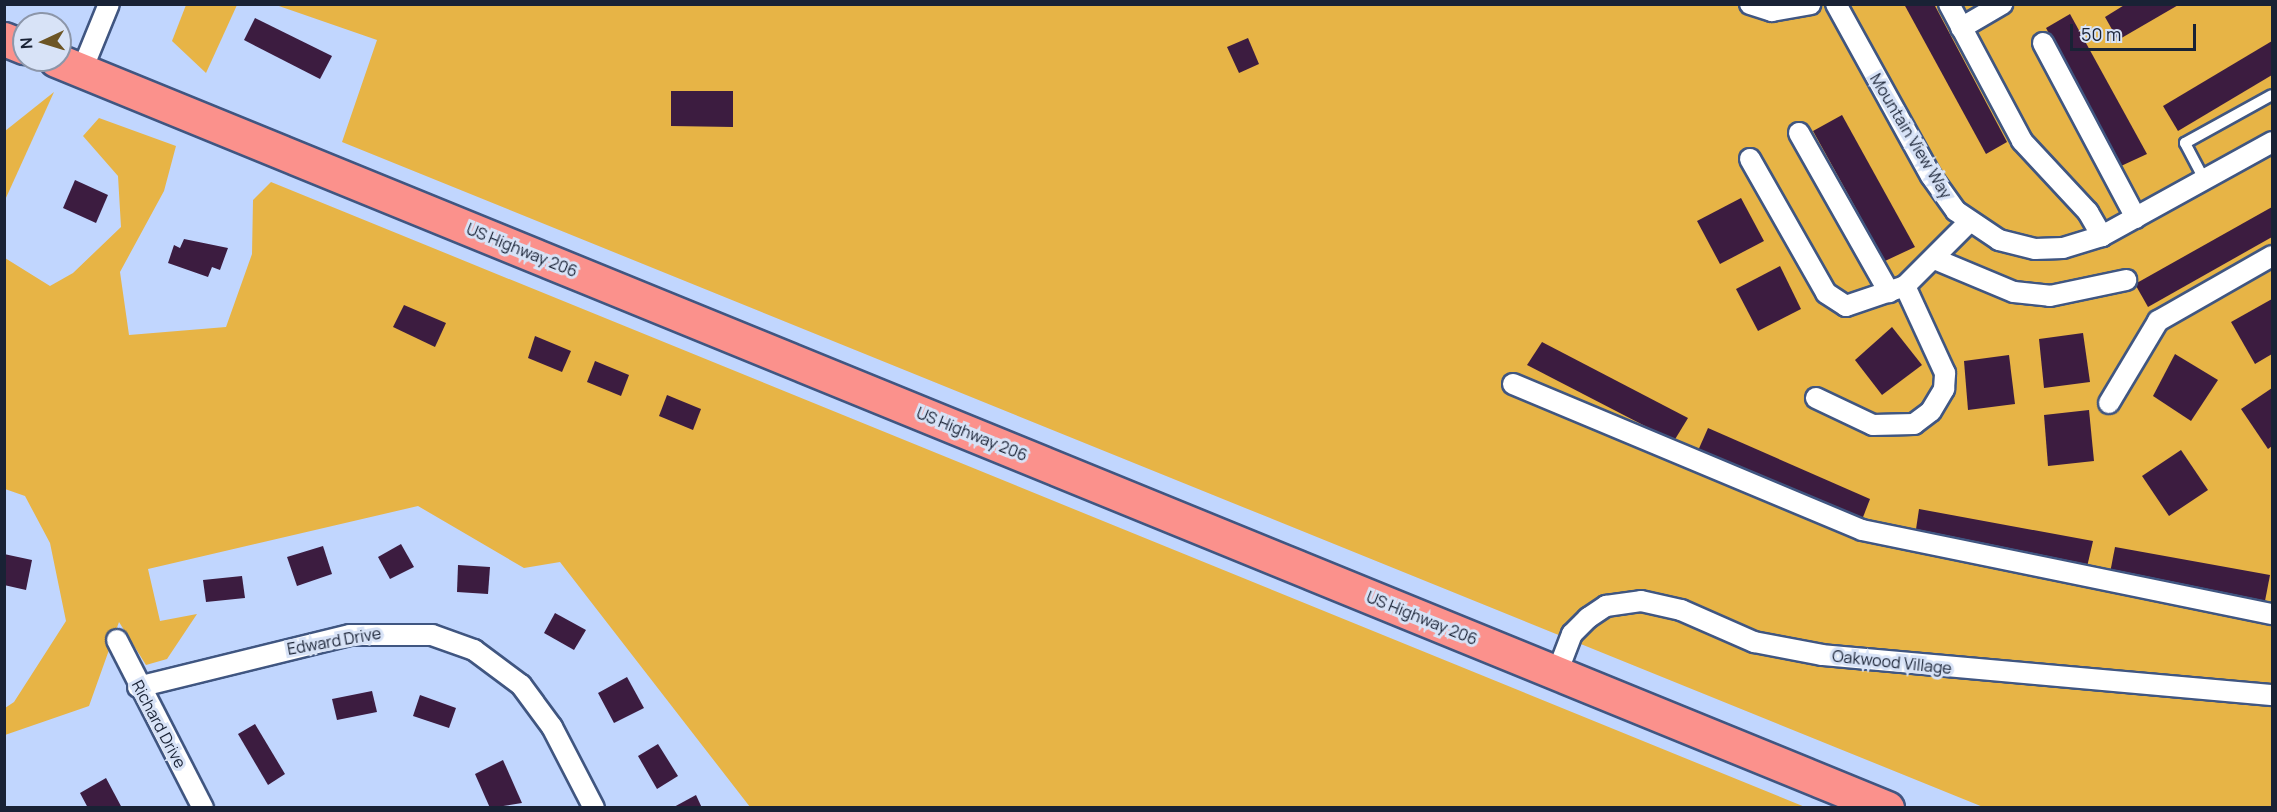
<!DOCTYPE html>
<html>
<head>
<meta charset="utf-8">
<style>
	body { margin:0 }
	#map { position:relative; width:2277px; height:812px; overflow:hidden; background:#c1d6fe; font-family:Manrope,sans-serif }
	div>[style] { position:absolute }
	.green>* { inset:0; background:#e7b446 }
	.building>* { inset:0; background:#3c1c40 }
	.roads { filter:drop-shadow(2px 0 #405681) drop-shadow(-2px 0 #405681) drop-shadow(0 2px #405681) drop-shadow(0 -2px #405681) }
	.lane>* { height:10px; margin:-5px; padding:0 5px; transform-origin:5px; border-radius:5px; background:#fff }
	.street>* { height:20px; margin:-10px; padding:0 10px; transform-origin:10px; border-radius:10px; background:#fff }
	.highway>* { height:33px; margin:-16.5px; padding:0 16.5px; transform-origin:16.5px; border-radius:16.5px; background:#fb918c }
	span { translate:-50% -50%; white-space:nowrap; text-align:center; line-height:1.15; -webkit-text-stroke:6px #d8e3f7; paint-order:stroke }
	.street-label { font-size:16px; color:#192235 }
	.frame { position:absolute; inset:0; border:6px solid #192235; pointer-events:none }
	.north { position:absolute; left:12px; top:12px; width:60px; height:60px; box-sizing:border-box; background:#d8e3f7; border:2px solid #8c96a9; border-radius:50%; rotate:266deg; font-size:16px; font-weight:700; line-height:24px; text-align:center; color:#192235 }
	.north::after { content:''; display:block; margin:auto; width:21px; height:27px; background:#6c5525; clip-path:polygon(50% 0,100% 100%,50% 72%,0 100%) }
	.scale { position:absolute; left:2070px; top:24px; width:126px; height:27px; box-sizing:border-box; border:3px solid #192235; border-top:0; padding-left:8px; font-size:18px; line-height:21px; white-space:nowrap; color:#192235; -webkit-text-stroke:4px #d8e3f7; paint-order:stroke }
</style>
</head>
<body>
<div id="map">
	<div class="green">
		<div style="clip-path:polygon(186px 5px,237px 5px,206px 73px,172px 41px)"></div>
		<div style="clip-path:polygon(276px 5px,2272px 5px,2272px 807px,1983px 807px,342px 142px,377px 40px)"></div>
		<div style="clip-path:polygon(54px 92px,5px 200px,5px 131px)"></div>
		<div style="clip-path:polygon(99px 118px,176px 146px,164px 191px,120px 272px,129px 335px,226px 327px,252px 254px,253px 200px,271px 182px,1805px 807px,750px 807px,560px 562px,524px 568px,418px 506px,148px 569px,160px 621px,197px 614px,167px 659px,146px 665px,119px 622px,89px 706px,5px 735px,5px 708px,14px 702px,66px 621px,50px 543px,25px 496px,5px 489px,5px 258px,50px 286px,73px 273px,121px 227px,118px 176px,83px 136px)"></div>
	</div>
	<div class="building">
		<div style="clip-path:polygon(1904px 4px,1934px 4px,2007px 142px,1986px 154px)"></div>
		<div style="clip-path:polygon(2126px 4px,2180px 4px,2118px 40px,2105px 17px)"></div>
		<div style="clip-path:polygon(2070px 14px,2147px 154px,2121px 166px,2046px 28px)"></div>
		<div style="clip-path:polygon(255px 18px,332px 56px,320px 79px,244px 40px)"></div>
		<div style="clip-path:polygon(1248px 38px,1259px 64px,1239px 73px,1227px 47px)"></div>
		<div style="clip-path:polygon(2272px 41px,2272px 75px,2178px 131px,2163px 106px)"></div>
		<div style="clip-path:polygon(671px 91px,733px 91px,733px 127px,671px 126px)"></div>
		<div style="clip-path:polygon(1842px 115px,1915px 247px,1885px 261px,1813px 131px)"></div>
		<div style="clip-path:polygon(75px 180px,108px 195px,96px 223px,63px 208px)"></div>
		<div style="clip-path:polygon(1741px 198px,1764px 241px,1720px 264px,1697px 221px)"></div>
		<div style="clip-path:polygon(2272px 207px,2272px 237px,2148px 307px,2135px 284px)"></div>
		<div style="clip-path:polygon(184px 239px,228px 248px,220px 270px,212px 267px,208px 277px,168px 263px,174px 245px,180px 248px)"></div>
		<div style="clip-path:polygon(1780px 266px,1801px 309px,1758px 331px,1736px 289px)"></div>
		<div style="clip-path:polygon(2272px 299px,2272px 354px,2255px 364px,2231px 322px)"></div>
		<div style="clip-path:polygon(404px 305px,446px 323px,435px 347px,393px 327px)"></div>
		<div style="clip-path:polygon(1892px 327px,1922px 365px,1882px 395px,1855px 360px)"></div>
		<div style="clip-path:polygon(2083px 333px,2090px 382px,2044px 388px,2039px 339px)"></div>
		<div style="clip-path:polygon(535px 336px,571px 351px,562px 372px,528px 358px)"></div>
		<div style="clip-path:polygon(1542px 342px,1688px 418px,1674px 441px,1527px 365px)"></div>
		<div style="clip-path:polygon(2175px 354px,2218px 380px,2191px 421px,2153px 396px)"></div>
		<div style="clip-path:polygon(2009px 355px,2015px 404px,1968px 410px,1964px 361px)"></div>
		<div style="clip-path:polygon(595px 361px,629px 375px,621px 396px,587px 382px)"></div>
		<div style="clip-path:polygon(2272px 388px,2272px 446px,2268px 449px,2241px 409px)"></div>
		<div style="clip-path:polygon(667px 395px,701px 409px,693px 430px,659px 416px)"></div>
		<div style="clip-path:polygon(2089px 410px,2094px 461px,2048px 466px,2044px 415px)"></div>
		<div style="clip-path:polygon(1708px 428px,1870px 499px,1860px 525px,1697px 453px)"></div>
		<div style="clip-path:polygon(2181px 450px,2208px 490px,2169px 516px,2142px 476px)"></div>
		<div style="clip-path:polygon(1919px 509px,2093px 541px,2087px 567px,1915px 536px)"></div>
		<div style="clip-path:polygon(401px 544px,414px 567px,390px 579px,378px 557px)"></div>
		<div style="clip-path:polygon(323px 546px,332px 574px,297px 586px,287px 557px)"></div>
		<div style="clip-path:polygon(2115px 547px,2270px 575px,2265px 601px,2110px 573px)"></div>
		<div style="clip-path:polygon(4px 554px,32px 560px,26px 590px,4px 585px)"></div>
		<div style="clip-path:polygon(458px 565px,490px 567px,488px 594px,457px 592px)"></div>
		<div style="clip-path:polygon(242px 576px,245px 598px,206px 602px,203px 580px)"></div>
		<div style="clip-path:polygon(555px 613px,586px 630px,574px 650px,544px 633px)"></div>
		<div style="clip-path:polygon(627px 677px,644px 708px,614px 723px,598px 693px)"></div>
		<div style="clip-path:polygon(372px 691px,377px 712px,337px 720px,332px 699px)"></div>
		<div style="clip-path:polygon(420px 695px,456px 708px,449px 728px,413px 716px)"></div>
		<div style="clip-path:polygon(255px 724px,285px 774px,268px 785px,238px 734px)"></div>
		<div style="clip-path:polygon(658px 744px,678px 776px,657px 789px,638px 756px)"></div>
		<div style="clip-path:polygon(503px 760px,522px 803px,490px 808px,475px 774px)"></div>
		<div style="clip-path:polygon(106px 778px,122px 808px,88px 808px,80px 793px)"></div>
		<div style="clip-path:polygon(696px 795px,702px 808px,672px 808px)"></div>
	</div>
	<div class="roads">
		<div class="lane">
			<div style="left:2205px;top:181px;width:43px;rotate:-117.8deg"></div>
			<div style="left:2185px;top:143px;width:99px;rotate:-28.9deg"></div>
		</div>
		<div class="street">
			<div style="left:1750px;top:4px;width:23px;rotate:18deg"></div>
			<div style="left:1772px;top:11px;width:39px;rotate:-10deg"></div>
			<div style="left:1836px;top:4px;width:196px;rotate:61.1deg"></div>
			<div style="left:1931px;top:176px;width:43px;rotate:54.5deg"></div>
			<div style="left:1956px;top:211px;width:52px;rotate:34deg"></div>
			<div style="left:1999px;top:240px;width:37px;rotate:14deg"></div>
			<div style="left:2035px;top:249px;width:28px;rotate:-2deg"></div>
			<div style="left:2063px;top:248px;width:41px;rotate:-17.1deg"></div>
			<div style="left:2102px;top:236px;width:194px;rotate:-28.9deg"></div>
			<div style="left:1949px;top:4px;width:155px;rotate:61.9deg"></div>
			<div style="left:2022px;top:141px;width:97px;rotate:47.1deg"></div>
			<div style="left:2088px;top:212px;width:28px;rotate:60deg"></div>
			<div style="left:1961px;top:28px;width:48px;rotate:-30.3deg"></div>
			<div style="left:2043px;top:43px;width:198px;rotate:62deg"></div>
			<div style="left:82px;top:70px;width:71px;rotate:-67.8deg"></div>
			<div style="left:1799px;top:133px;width:183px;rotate:60.5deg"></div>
			<div style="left:1750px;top:159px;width:154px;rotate:60.4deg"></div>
			<div style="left:1826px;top:293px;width:24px;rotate:33deg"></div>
			<div style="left:1846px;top:306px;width:62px;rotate:-18.7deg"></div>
			<div style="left:1905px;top:286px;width:92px;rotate:-45deg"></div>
			<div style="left:1937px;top:260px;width:83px;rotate:22.6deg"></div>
			<div style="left:2014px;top:292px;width:36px;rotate:6deg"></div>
			<div style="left:2050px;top:296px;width:78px;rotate:-11.9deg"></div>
			<div style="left:1513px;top:384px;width:378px;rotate:22.7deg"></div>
			<div style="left:1862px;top:530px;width:419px;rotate:11.6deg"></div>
			<div style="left:1816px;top:398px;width:63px;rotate:25.3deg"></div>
			<div style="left:1873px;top:425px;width:41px;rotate:-1.4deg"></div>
			<div style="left:1914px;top:424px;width:21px;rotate:-37deg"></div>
			<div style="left:1931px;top:411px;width:26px;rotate:-59deg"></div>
			<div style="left:1944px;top:389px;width:16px;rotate:-86deg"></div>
			<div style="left:1945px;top:373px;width:96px;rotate:-114.7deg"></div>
			<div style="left:2109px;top:403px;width:96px;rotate:-59.1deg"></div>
			<div style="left:2158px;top:321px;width:131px;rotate:-29.7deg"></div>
			<div style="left:117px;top:640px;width:189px;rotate:62.9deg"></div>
			<div style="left:1557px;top:673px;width:42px;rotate:-69deg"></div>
			<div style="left:1572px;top:634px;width:23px;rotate:-45deg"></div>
			<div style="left:1588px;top:618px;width:22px;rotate:-34deg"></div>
			<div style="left:1606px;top:606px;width:35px;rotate:-8deg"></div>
			<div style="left:1641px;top:601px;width:41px;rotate:12.7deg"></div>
			<div style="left:1681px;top:610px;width:80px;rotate:23.7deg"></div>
			<div style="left:1754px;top:642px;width:69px;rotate:10.8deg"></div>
			<div style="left:1822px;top:655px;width:452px;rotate:5.1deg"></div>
			<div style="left:138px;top:687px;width:218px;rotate:-13.8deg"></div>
			<div style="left:350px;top:635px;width:82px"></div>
			<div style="left:432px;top:635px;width:45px;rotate:19.7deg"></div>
			<div style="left:474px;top:650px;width:59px;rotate:36.7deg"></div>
			<div style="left:521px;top:685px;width:52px;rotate:53.6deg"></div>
			<div style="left:552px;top:727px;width:91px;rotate:62.6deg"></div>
		</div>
		<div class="highway">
			<div style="left:4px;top:39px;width:22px;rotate:22deg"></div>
			<div style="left:56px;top:60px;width:1978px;rotate:22.22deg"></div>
		</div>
	</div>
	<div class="street-label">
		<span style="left:1911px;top:136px;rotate:59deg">Mountain View Way</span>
		<span style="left:522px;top:250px;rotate:22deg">US Highway 206</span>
		<span style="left:972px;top:434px;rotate:22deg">US Highway 206</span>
		<span style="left:1422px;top:618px;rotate:22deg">US Highway 206</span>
		<span style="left:334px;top:641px;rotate:-10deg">Edward Drive</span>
		<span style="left:1892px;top:662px;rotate:6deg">Oakwood Village</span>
		<span style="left:159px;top:724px;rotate:62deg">Richard Drive</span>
	</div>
	<div class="frame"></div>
	<div class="north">N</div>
	<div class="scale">50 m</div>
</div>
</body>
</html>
